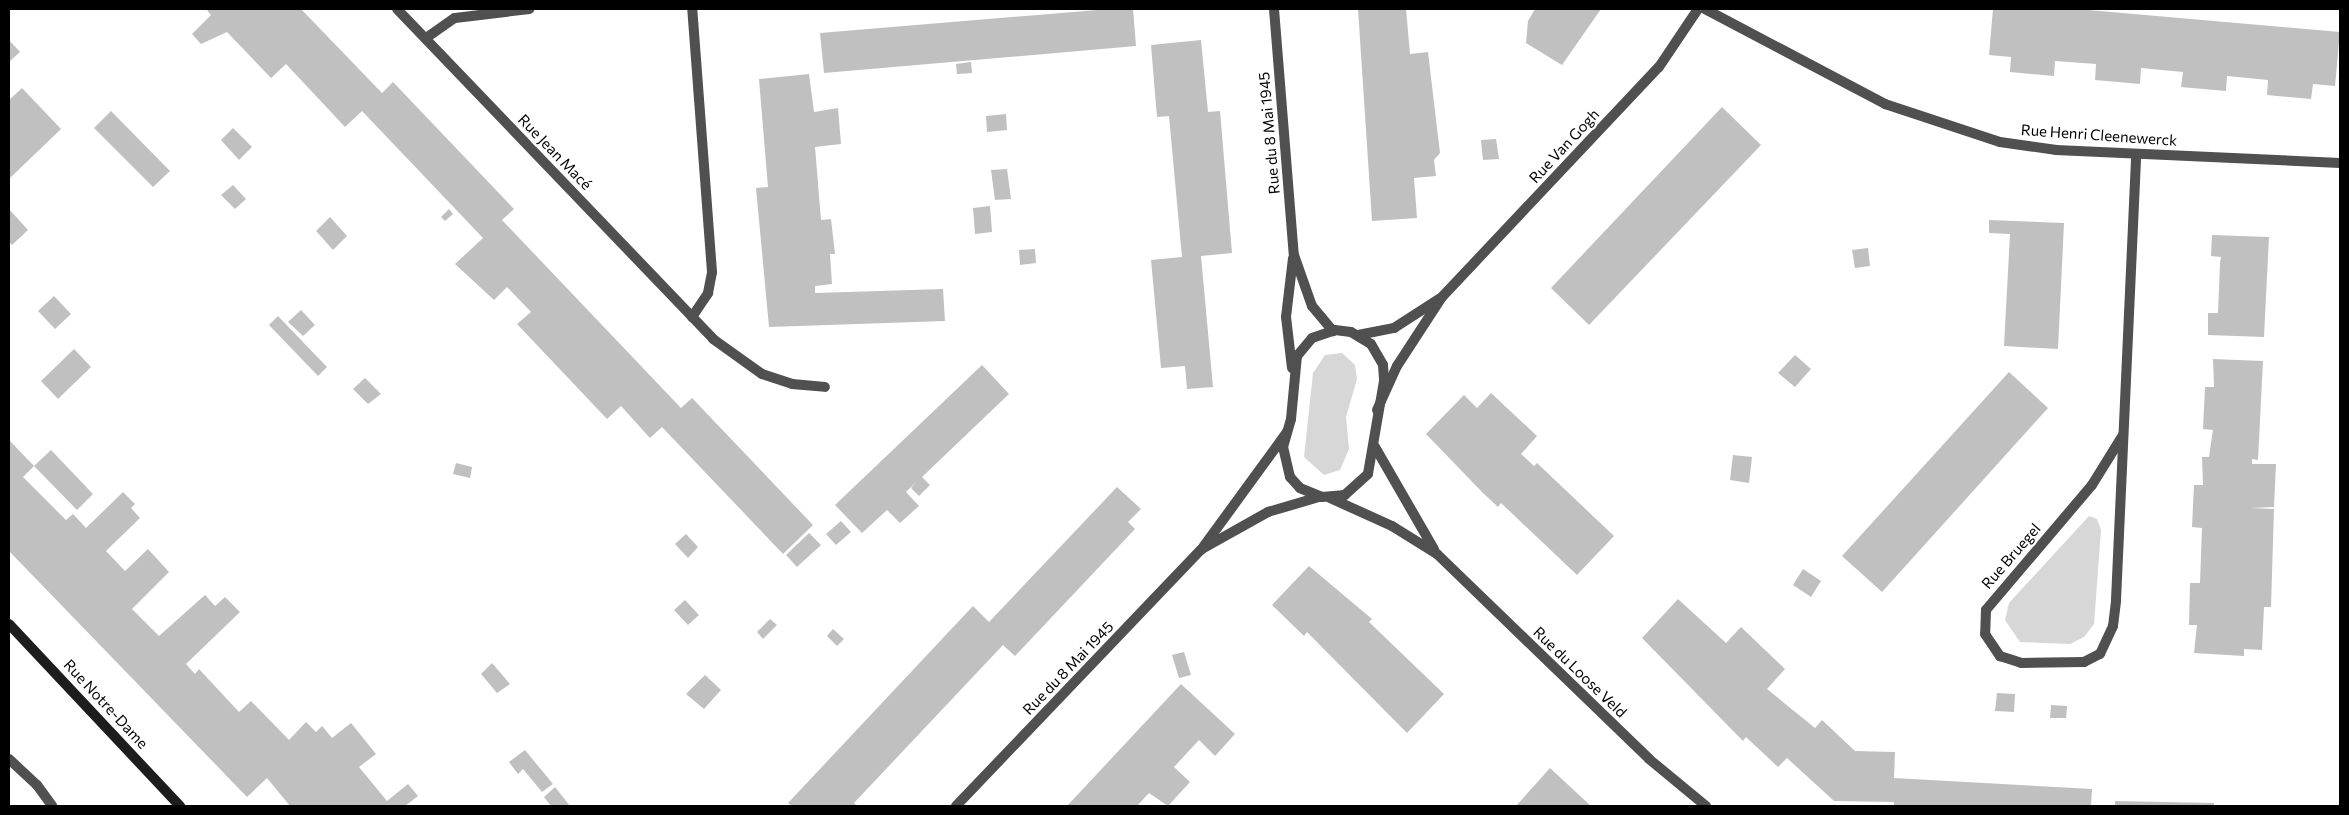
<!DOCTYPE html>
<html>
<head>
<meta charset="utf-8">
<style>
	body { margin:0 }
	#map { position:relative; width:2349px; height:815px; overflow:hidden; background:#fff; font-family:Commissioner,sans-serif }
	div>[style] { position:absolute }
	.green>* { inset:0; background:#d7d7d7 }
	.building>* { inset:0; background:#c0c0c0 }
	.street>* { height:10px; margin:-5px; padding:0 5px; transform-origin:5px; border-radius:5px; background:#505050 }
	.secondary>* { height:10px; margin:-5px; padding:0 5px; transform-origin:5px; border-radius:5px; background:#1d1d1d }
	span { translate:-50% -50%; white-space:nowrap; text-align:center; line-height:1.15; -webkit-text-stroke:4.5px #fff; paint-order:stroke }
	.street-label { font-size:15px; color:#000 }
	.frame { position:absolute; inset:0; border:10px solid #000; pointer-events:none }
</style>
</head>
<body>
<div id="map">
	<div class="green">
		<div style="clip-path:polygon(1342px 353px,1355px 365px,1357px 379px,1346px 417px,1349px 449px,1340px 470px,1324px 475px,1304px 457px,1313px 373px,1325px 355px)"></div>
		<div style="clip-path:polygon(2089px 516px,2097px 519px,2101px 530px,2094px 624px,2084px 637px,2070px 644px,2020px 642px,2005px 620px,2009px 603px)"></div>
	</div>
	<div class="building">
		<div style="clip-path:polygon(206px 9px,301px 9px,382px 93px,393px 82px,514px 209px,502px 220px,681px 408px,692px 398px,813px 525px,783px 554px,662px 427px,650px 438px,621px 406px,607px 419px,517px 324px,531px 312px,507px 287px,494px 300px,455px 264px,483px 238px,362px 111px,345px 127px,286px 64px,271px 78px,227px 32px,201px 44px,192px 34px,211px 15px)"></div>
		<div style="clip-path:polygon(1109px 9px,1133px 9px,1136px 46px,824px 73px,820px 33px)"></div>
		<div style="clip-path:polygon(1358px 9px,1406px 9px,1410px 54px,1428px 52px,1440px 153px,1434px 160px,1436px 176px,1414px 178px,1417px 218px,1372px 221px)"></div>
		<div style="clip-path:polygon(1535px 9px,1601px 9px,1562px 65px,1526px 43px,1528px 21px)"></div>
		<div style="clip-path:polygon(1993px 9px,2077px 9px,2340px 32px,2335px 86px,2313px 84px,2311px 99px,2267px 95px,2268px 80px,2227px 76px,2226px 91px,2181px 87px,2183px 72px,2141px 68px,2140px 84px,2095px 80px,2096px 64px,2055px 61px,2054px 76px,2010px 72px,2011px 57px,1989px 55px)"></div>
		<div style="clip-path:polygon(9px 40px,20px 52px,9px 62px)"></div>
		<div style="clip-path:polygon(1201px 40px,1208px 112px,1220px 111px,1232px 253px,1201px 256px,1213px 387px,1187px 389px,1185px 366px,1161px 368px,1151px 260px,1182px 257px,1169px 116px,1157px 117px,1151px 45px)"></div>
		<div style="clip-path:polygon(971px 62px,972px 73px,957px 74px,956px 64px)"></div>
		<div style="clip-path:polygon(809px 74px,814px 112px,838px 108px,841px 144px,815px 147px,821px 220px,831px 219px,835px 254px,830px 254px,832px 284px,815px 286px,815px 293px,943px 289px,945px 321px,769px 327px,756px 188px,768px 187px,759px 79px)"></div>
		<div style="clip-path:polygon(22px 88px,61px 129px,9px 179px,9px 100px)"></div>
		<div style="clip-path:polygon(1722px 107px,1761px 145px,1589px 325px,1551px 288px)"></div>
		<div style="clip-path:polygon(111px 111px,170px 171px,153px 187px,94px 128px)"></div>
		<div style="clip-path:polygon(1006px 114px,1007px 130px,987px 132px,986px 116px)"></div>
		<div style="clip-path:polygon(233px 128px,252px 147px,239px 160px,221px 140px)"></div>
		<div style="clip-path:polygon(1496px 139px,1499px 159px,1483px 160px,1481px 140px)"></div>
		<div style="clip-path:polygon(1007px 169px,1011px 199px,995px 200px,991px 170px)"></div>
		<div style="clip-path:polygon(233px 185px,246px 199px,235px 209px,221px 195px)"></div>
		<div style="clip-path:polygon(990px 206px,992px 232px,975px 234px,973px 208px)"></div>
		<div style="clip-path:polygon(9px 209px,28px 230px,12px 245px,9px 242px)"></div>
		<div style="clip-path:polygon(449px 209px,453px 214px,445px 221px,441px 217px)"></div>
		<div style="clip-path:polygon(330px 217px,347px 236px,333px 250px,316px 231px)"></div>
		<div style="clip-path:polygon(1989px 220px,2064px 223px,2058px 349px,2004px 346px,2010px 234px,1989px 233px)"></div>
		<div style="clip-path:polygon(2212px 235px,2269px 237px,2264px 337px,2208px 335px,2208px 313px,2218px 313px,2220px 263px,2221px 257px,2211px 256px)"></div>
		<div style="clip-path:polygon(1868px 248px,1870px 266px,1855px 268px,1852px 250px)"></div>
		<div style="clip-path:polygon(1035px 249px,1036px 263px,1020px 265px,1019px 250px)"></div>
		<div style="clip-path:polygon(54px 296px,71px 314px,55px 329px,38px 311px)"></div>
		<div style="clip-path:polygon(301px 310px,315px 325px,303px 336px,288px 322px)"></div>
		<div style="clip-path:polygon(278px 316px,327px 367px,318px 376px,269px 325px)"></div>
		<div style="clip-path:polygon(74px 349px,91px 367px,58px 399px,41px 381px)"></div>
		<div style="clip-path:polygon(1795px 355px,1811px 369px,1795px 387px,1778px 373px)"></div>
		<div style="clip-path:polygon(2213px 359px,2263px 361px,2258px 460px,2252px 459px,2252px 464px,2276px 464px,2274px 507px,2250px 508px,2274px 509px,2271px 607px,2264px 607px,2262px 650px,2244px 649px,2244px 656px,2194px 653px,2197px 625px,2189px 625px,2190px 583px,2200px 583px,2202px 528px,2192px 527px,2194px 485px,2203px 485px,2202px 457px,2209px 457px,2212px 436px,2213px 430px,2203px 429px,2205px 387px,2214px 387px)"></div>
		<div style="clip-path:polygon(982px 365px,1009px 394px,922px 477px,930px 485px,919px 496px,911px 488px,917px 481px,906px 492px,919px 506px,900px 523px,887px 510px,862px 533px,835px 505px)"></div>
		<div style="clip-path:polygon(2009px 372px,2048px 408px,1882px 592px,1842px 556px)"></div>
		<div style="clip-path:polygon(365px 378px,381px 394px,368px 404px,353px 389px)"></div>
		<div style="clip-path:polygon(1491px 393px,1537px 436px,1521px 454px,1534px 466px,1537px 463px,1614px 536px,1577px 575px,1501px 503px,1498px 507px,1483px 493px,1426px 434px,1464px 395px,1477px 408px)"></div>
		<div style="clip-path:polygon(9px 440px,34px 466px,23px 477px,66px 520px,73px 514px,86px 528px,123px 492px,135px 504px,131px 508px,140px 518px,106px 551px,125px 571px,148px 549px,169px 572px,132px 609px,159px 636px,205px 595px,215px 606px,225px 597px,240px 612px,186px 664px,195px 674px,199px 669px,239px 712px,251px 701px,289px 740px,306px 722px,316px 732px,322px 726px,332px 738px,351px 723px,376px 754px,359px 767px,387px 801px,408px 784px,418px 796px,405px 806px,290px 806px,267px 778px,247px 797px,9px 551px)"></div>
		<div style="clip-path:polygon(51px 450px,93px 494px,77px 510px,34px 466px)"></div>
		<div style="clip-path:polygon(1733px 455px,1752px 457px,1749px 483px,1730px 480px)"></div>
		<div style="clip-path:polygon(456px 463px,472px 467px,470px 478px,453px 474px)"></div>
		<div style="clip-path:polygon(1117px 487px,1141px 509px,1128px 522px,1135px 529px,1015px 656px,1003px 645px,854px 803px,857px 806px,792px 806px,788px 803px,973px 606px,989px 622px)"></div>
		<div style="clip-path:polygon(841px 521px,851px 532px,836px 545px,826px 534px)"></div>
		<div style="clip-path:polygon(809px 533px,821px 545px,797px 567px,786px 555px)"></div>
		<div style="clip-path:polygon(686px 534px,698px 547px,688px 558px,675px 544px)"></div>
		<div style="clip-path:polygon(1309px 566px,1372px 619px,1369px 622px,1444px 694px,1407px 733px,1307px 632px,1304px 636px,1272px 605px)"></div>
		<div style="clip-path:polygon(1803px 569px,1821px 581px,1811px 597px,1793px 585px)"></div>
		<div style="clip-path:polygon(1678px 599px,1726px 643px,1741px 627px,1785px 669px,1767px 689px,1815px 728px,1822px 720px,1855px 751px,1895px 752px,1894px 778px,2092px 789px,2091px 806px,1894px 806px,1894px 802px,1834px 801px,1787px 758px,1778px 767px,1746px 737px,1743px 741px,1642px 638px)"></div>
		<div style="clip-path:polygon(685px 600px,699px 615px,688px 625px,674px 610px)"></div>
		<div style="clip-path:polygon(770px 619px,777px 625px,763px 639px,757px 632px)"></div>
		<div style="clip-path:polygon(833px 629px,844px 639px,837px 646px,827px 636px)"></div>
		<div style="clip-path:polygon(1184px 652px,1191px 675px,1179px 678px,1172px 655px)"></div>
		<div style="clip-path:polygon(492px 663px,510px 684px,497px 693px,481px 674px)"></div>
		<div style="clip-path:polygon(705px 675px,721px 690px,704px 709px,686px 694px)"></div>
		<div style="clip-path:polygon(1181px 684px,1235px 734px,1215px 756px,1199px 740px,1174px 767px,1190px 782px,1168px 806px,1149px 793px,1137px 806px,1067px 806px)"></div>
		<div style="clip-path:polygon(1997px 693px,2015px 694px,2014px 712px,1995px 711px)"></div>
		<div style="clip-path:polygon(2051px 705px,2067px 706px,2066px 718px,2050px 718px)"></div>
		<div style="clip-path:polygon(525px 750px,553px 784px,542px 792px,523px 769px,518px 774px,509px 762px)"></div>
		<div style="clip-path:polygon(1550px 768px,1591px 806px,1516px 806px)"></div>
		<div style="clip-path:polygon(555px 787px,570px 806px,551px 806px,544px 797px)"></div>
		<div style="clip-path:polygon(2115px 801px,2214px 803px,2214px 806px,2115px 806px)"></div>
	</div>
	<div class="street">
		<div style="left:397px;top:9px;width:457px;rotate:46.2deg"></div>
		<div style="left:713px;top:339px;width:60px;rotate:35.5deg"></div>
		<div style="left:762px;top:374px;width:32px;rotate:18deg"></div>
		<div style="left:792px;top:384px;width:33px;rotate:5deg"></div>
		<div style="left:1274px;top:9px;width:247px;rotate:85.4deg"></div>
		<div style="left:1294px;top:255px;width:54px;rotate:70.6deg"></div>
		<div style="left:1312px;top:306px;width:33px;rotate:50deg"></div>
		<div style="left:1705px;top:9px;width:204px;rotate:27.8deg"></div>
		<div style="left:1885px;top:104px;width:121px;rotate:18.3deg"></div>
		<div style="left:2000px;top:142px;width:57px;rotate:8.1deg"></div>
		<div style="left:2056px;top:150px;width:284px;rotate:2.6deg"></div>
		<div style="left:426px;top:38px;width:35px;rotate:-35deg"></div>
		<div style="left:455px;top:18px;width:75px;rotate:-6.9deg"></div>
		<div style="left:692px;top:317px;width:29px;rotate:-56deg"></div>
		<div style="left:708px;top:293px;width:21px;rotate:-79deg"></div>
		<div style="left:712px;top:272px;width:264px;rotate:-94.3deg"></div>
		<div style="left:1335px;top:330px;width:16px;rotate:7deg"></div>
		<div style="left:1351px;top:332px;width:23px;rotate:31deg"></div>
		<div style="left:1371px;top:344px;width:24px;rotate:60deg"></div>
		<div style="left:1383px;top:365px;width:16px;rotate:86deg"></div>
		<div style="left:1384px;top:381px;width:94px;rotate:99.8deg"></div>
		<div style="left:1368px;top:474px;width:31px;rotate:138deg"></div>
		<div style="left:1345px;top:495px;width:23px;rotate:175deg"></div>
		<div style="left:1322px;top:497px;width:24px;rotate:-158deg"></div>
		<div style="left:1300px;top:488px;width:15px;rotate:-132deg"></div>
		<div style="left:1290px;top:477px;width:31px;rotate:-103deg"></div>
		<div style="left:1283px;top:447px;width:29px;rotate:-74deg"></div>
		<div style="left:1291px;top:419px;width:63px;rotate:-84.6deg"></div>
		<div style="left:1297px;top:356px;width:23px;rotate:-50deg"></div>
		<div style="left:1312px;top:338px;width:24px;rotate:-19deg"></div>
		<div style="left:1358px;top:335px;width:37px;rotate:-11deg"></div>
		<div style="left:1394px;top:328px;width:54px;rotate:-32.8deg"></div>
		<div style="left:1292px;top:368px;width:51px;rotate:-96.7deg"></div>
		<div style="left:1286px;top:317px;width:59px;rotate:-83.2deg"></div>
		<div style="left:1377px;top:410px;width:48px;rotate:-65.6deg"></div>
		<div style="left:1397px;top:366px;width:82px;rotate:-56.9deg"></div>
		<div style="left:1442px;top:297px;width:316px;rotate:-46.7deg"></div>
		<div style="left:1659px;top:67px;width:70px;rotate:-56.1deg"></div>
		<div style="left:2123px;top:435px;width:59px;rotate:121.8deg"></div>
		<div style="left:2092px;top:485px;width:164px;rotate:130.3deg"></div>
		<div style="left:1986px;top:610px;width:24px;rotate:92deg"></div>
		<div style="left:1985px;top:634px;width:27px;rotate:56deg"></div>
		<div style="left:2000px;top:656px;width:22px;rotate:18deg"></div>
		<div style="left:2021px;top:663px;width:63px;rotate:-0.9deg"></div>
		<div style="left:2084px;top:662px;width:18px;rotate:-27deg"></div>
		<div style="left:2100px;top:654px;width:31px;rotate:-65deg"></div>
		<div style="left:2113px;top:626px;width:26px;rotate:-83deg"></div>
		<div style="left:2116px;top:600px;width:446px;rotate:-87.4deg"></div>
		<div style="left:1375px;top:447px;width:118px;rotate:60deg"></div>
		<div style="left:1330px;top:498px;width:68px;rotate:24.3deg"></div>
		<div style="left:1392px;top:526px;width:53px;rotate:31.9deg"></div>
		<div style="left:1437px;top:554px;width:295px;rotate:44deg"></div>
		<div style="left:1649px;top:759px;width:74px;rotate:39.5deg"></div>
		<div style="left:1202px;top:549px;width:76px;rotate:-29.3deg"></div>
		<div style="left:1268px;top:512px;width:53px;rotate:-16.4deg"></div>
		<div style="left:9px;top:759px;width:38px;rotate:43deg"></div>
		<div style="left:37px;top:785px;width:26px;rotate:54deg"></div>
		<div style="left:956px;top:806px;width:354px;rotate:-46.3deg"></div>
		<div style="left:1201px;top:550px;width:146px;rotate:-53.9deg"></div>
	</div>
	<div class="secondary">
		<div style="left:9px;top:624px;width:250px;rotate:46.8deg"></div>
	</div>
	<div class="street-label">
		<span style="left:1269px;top:133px;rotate:-95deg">Rue du 8 Mai 1945</span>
		<span style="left:2099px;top:135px;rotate:4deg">Rue Henri Cleenewerck</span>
		<span style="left:1564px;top:146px;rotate:-47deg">Rue Van Gogh</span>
		<span style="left:555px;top:152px;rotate:46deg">Rue Jean Macé</span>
		<span style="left:2011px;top:556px;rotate:-49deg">Rue Bruegel</span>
		<span style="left:1068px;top:668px;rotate:-46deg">Rue du 8 Mai 1945</span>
		<span style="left:1580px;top:672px;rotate:44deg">Rue du Loose Veld</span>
		<span style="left:106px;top:704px;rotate:47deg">Rue Notre-Dame</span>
	</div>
	<div class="frame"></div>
</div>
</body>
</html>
